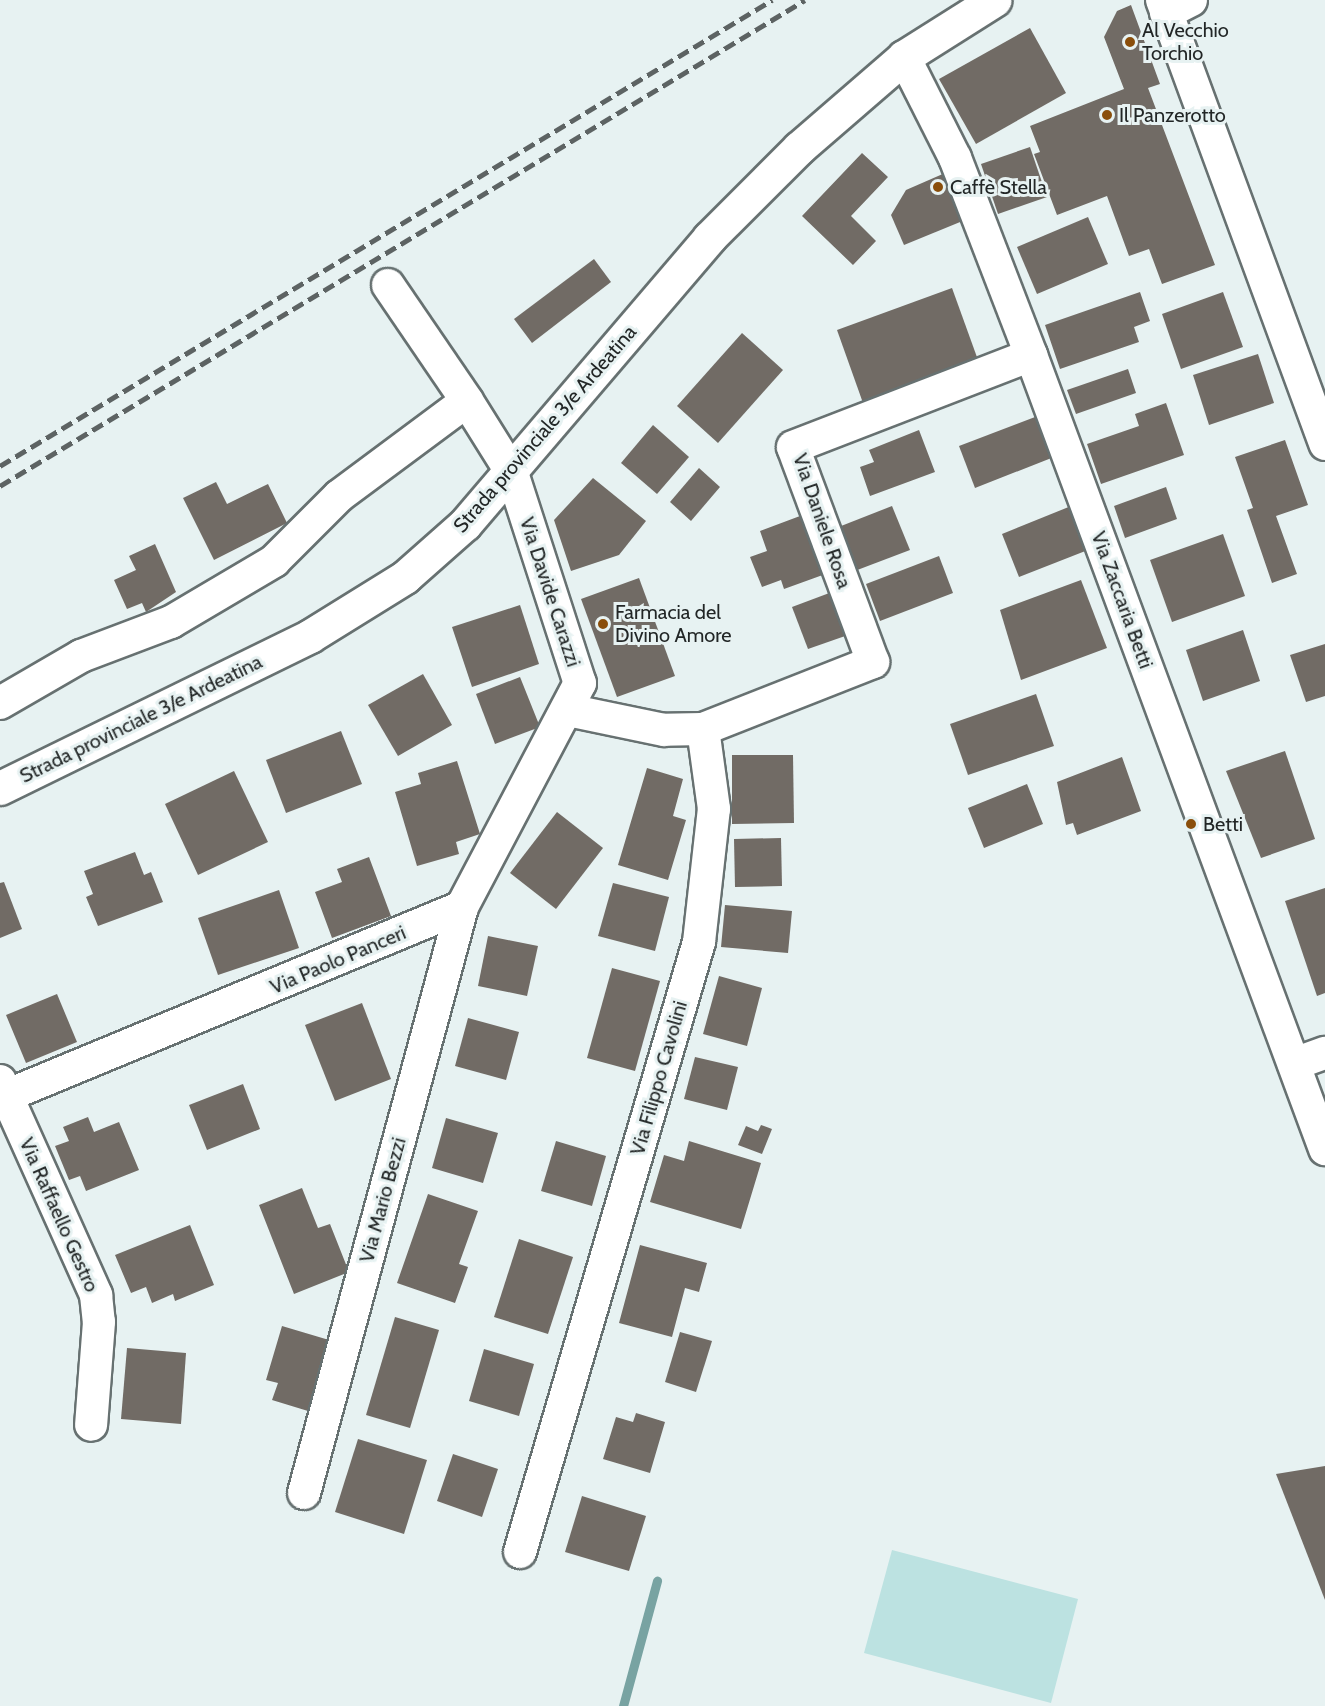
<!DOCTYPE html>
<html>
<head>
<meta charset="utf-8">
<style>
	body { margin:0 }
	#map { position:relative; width:1325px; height:1706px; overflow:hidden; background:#e7f2f2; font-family:Cabin,sans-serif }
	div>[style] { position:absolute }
	.green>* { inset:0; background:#bce2e1 }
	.stream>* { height:9px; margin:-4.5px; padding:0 4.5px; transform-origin:4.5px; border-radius:4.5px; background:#78a3a2 }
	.building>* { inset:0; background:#716b65 }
	.roads { filter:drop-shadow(2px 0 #677171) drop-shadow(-2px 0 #677171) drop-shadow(0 2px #677171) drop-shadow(0 -2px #677171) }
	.minor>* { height:32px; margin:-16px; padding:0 16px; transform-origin:16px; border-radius:16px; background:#fff }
	.major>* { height:33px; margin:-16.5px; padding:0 16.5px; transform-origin:16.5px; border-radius:16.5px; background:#fff }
	.rail>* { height:4.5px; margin-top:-2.25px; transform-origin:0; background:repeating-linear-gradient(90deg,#5d6363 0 12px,transparent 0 18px) }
	.dots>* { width:16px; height:16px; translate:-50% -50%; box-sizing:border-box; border:3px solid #e7f2f2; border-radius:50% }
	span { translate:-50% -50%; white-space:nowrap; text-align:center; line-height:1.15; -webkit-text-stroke:6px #e7f2f2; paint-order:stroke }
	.poi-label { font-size:20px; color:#222626 }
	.left { translate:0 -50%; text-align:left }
	.street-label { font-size:20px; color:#222626 }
</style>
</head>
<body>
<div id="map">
	<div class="green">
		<div style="clip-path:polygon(892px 1550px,1078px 1599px,1051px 1703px,864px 1653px)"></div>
	</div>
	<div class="stream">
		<div style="left:623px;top:1706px;width:130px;rotate:-74.8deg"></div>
	</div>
	<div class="building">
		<div style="clip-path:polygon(1131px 5px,1160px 84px,1148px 88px,1215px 265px,1162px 284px,1149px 249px,1129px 256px,1107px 196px,1057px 215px,1034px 154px,1040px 152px,1030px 126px,1124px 89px,1104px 37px,1117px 11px)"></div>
		<div style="clip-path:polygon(1030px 28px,1066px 93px,976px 144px,939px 79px)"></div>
		<div style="clip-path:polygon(1030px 147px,1047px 197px,998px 214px,981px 164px)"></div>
		<div style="clip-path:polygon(862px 153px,888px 177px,851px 216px,876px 241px,853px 265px,802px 216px)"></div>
		<div style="clip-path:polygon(945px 173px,965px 220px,904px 245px,891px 215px,906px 190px)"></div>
		<div style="clip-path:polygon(1088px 217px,1108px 264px,1037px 294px,1017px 247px)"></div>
		<div style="clip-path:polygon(594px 259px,611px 282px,532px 343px,514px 319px)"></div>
		<div style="clip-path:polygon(952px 288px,978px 360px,863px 403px,837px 330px)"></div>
		<div style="clip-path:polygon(1140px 292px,1150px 321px,1134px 327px,1139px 342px,1060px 369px,1045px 325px)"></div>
		<div style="clip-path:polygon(1223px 292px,1243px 347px,1181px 369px,1162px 314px)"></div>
		<div style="clip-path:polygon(742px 333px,783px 370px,718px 443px,677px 406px)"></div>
		<div style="clip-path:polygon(1258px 354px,1274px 403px,1209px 425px,1193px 375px)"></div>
		<div style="clip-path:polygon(1128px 369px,1136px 393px,1076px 414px,1067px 390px)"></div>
		<div style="clip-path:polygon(1166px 403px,1184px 455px,1101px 484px,1087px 444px,1139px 426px,1135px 414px)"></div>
		<div style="clip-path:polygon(1043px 414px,1059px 455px,975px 488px,959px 446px)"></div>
		<div style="clip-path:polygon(653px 425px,689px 457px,657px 494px,621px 463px)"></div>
		<div style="clip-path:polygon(919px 430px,935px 472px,870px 496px,860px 467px,874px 462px,869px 450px)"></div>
		<div style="clip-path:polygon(1285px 440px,1308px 505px,1276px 516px,1297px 574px,1272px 583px,1247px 510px,1253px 508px,1235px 457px)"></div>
		<div style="clip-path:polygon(699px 468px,720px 487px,691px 521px,670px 502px)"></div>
		<div style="clip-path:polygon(593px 478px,646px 521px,619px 555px,571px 571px,554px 520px)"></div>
		<div style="clip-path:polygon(216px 482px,227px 504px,268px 484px,287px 523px,214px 560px,183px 498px)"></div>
		<div style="clip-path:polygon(1166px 487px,1177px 519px,1125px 538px,1114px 506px)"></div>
		<div style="clip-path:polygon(1076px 504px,1093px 548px,1019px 577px,1002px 534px)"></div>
		<div style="clip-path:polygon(892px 506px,910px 550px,852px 572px,836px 528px)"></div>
		<div style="clip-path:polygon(808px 513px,831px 572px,784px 589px,781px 580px,762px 587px,750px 557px,767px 551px,760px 531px)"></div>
		<div style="clip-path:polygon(1223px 534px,1245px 596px,1172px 622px,1150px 560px)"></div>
		<div style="clip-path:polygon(155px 544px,176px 592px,146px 612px,142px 603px,127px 609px,114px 580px,136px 570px,129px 556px)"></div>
		<div style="clip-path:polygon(939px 556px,953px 593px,880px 621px,866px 584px)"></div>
		<div style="clip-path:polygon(639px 578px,675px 676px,617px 697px,581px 599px)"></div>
		<div style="clip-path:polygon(1081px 580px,1107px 648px,1021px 680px,1000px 610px)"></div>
		<div style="clip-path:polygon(832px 592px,848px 635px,808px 649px,792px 607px)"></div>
		<div style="clip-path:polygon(520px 605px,539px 664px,472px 687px,452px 627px)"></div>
		<div style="clip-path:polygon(1243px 630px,1260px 681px,1203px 701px,1186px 650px)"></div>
		<div style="clip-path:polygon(1325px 644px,1325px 696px,1306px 702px,1290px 655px)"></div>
		<div style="clip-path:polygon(423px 674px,452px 725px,398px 756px,368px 705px)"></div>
		<div style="clip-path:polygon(520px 677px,540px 727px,495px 744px,476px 694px)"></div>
		<div style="clip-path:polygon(1036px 694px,1054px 746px,968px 775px,950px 724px)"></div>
		<div style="clip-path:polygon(341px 731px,362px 784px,286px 813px,266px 760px)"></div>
		<div style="clip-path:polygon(1285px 751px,1315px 839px,1261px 858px,1226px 771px)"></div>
		<div style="clip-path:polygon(732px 755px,793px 755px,794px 823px,732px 824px)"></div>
		<div style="clip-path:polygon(1122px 757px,1141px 811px,1077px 835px,1073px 823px,1066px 825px,1057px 782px)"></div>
		<div style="clip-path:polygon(457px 761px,480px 834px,456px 842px,459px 854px,417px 866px,395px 792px,421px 784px,418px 773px)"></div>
		<div style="clip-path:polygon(647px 768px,683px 779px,673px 816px,686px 820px,668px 880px,618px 865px)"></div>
		<div style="clip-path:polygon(234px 771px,268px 842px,198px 875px,165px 804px)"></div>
		<div style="clip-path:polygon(1027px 784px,1043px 824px,984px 848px,968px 808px)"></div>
		<div style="clip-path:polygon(557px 812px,603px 848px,556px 909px,510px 873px)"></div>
		<div style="clip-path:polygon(781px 838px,782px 886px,735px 887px,734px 839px)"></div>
		<div style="clip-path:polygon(135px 852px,144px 875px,151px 872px,163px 902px,98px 926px,86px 897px,93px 894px,84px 871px)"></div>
		<div style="clip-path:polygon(369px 857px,391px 916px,332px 938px,315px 892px,342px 882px,337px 869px)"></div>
		<div style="clip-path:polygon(4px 882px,22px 929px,0 938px,0 883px)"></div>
		<div style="clip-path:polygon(613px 883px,669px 897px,655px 951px,598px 936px)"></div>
		<div style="clip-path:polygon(1325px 888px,1325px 993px,1317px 996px,1285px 901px)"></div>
		<div style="clip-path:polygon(279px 890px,299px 948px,218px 975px,198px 918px)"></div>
		<div style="clip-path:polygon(725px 905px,792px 911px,788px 953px,721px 947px)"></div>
		<div style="clip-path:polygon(488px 936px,538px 946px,527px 996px,478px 986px)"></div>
		<div style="clip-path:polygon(612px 968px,660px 981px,635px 1071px,587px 1058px)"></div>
		<div style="clip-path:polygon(719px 976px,762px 988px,747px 1046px,703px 1034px)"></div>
		<div style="clip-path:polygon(57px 994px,77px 1042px,26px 1063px,6px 1015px)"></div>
		<div style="clip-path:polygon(362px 1003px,391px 1079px,335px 1101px,305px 1025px)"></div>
		<div style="clip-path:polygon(468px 1018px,519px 1032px,506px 1080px,455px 1066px)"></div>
		<div style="clip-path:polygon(695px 1057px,738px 1067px,727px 1110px,684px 1099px)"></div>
		<div style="clip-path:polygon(243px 1084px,260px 1129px,207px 1150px,189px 1105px)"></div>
		<div style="clip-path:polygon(88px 1117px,94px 1132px,119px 1122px,139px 1170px,86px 1191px,80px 1176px,69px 1180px,55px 1146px,69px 1141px,63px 1127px)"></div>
		<div style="clip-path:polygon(446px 1118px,498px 1133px,483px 1183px,432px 1168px)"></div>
		<div style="clip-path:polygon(761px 1125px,772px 1129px,762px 1154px,738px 1145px,746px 1126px,758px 1131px)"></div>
		<div style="clip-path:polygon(556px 1141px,606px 1156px,592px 1206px,541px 1191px)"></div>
		<div style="clip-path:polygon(689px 1141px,761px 1163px,741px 1229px,650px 1202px,664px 1155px,684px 1161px)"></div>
		<div style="clip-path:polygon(302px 1188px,318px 1228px,330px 1224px,349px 1272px,294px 1294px,259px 1205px)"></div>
		<div style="clip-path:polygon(428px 1194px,478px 1211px,459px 1264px,468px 1267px,455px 1303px,397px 1283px)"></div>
		<div style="clip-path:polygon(190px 1225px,214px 1285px,175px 1301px,173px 1294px,152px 1303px,146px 1287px,131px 1293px,115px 1255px)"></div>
		<div style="clip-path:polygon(519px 1239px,573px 1257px,548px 1334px,494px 1317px)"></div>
		<div style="clip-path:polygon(640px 1245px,707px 1263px,699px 1292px,685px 1288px,672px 1337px,619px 1323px)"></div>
		<div style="clip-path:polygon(395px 1317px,439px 1330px,410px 1428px,366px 1415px)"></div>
		<div style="clip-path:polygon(282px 1326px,329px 1340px,308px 1411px,272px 1400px,278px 1383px,266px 1380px)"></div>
		<div style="clip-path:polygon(680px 1332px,712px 1341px,696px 1392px,665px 1382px)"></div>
		<div style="clip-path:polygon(127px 1348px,186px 1353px,181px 1424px,121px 1419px)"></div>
		<div style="clip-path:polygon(484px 1349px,534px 1364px,519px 1416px,469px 1401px)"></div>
		<div style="clip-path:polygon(636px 1413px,665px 1422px,650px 1473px,603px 1459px,616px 1417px,633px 1422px)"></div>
		<div style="clip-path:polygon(358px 1439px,427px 1460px,404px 1534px,335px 1512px)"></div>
		<div style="clip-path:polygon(453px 1454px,498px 1469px,482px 1517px,437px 1501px)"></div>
		<div style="clip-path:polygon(1325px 1466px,1325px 1600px,1276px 1474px)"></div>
		<div style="clip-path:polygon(582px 1496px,646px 1516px,629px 1571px,565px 1552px)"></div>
	</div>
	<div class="roads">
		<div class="minor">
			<div style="left:1162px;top:0;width:473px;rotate:69.8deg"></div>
			<div style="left:1166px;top:13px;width:28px;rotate:-27deg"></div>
			<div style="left:904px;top:57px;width:113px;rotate:63.2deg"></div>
			<div style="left:955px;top:158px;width:211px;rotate:68.9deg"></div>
			<div style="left:1031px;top:355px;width:847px;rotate:69.68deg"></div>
			<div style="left:388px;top:285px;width:140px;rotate:55.7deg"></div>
			<div style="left:0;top:703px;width:94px;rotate:-30.1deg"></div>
			<div style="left:81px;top:656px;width:96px;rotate:-20.7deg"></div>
			<div style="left:171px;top:622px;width:120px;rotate:-30.6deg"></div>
			<div style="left:274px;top:561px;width:92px;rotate:-45deg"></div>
			<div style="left:339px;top:496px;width:159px;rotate:-36.6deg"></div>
			<div style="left:467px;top:401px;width:85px;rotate:58deg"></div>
			<div style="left:512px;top:473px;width:221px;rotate:72.1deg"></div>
			<div style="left:580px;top:683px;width:253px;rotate:117.8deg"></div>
			<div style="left:462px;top:907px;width:494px;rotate:157.5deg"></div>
			<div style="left:703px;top:729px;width:183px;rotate:-21.5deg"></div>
			<div style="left:873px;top:662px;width:229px;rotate:-110.4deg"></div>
			<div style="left:793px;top:447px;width:255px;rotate:-21.1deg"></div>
			<div style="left:1294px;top:1064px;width:33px;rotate:-20deg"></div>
			<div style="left:0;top:1081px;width:235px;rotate:65.8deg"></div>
			<div style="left:96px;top:1295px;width:27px;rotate:84deg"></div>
			<div style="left:99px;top:1322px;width:103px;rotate:94.4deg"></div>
			<div style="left:304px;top:1493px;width:607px;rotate:-74.91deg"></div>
			<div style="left:520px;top:1552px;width:636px;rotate:-73.65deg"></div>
			<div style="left:699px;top:942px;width:134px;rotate:-83.6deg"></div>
			<div style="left:714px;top:809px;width:81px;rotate:-97.8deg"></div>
			<div style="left:703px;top:729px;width:39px;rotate:179deg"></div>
			<div style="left:664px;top:730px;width:99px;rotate:-168.3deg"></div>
		</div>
		<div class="major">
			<div style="left:0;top:788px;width:345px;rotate:-26.1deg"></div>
			<div style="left:310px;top:636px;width:112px;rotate:-31.8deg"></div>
			<div style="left:405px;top:577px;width:80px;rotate:-41.5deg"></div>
			<div style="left:465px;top:524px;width:376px;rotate:-49.5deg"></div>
			<div style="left:709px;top:238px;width:127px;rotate:-45deg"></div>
			<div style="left:799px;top:148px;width:139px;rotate:-40.9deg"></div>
			<div style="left:904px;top:57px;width:107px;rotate:-32.3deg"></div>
		</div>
	</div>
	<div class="rail">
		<div style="left:0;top:466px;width:902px;rotate:-31.12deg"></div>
		<div style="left:0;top:486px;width:940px;rotate:-31.12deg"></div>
	</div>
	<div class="dots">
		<div style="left:1130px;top:42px;background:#8a4e0b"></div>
		<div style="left:1107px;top:115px;background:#8a4e0b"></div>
		<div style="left:938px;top:187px;background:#8a4e0b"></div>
		<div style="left:603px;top:624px;background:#8a4e0b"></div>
		<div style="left:1191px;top:824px;background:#8a4e0b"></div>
	</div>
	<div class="poi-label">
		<span class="left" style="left:1142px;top:42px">Al Vecchio<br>Torchio</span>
		<span class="left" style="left:1119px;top:115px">Il Panzerotto</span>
		<span class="left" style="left:950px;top:187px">Caffè Stella</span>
		<span class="left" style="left:615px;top:624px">Farmacia del<br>Divino Amore</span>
		<span class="left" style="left:1203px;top:824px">Betti</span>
	</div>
	<div class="street-label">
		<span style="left:545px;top:429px;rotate:-49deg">Strada provinciale 3/e Ardeatina</span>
		<span style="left:822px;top:521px;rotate:71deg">Via Daniele Rosa</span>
		<span style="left:550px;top:592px;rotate:72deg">Via Davide Carazzi</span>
		<span style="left:1122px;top:600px;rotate:70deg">Via Zaccaria Betti</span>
		<span style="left:141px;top:719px;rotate:-26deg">Strada provinciale 3/e Ardeatina</span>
		<span style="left:338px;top:960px;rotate:-23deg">Via Paolo Panceri</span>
		<span style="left:659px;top:1078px;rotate:-74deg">Via Filippo Cavolini</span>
		<span style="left:383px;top:1200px;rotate:-75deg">Via Mario Bezzi</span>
		<span style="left:59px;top:1215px;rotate:66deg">Via Raffaello Gestro</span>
	</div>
</div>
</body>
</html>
